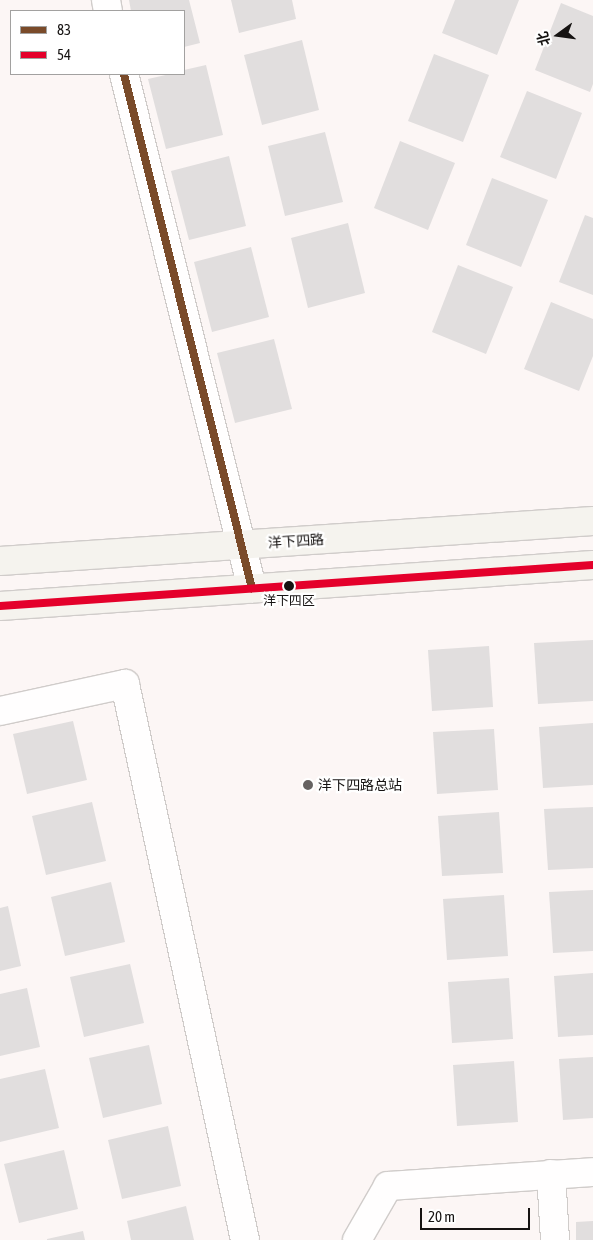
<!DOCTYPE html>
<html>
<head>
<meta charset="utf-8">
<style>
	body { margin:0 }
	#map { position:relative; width:593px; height:1240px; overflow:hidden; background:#fcf6f5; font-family:"Asap Condensed","Noto Sans SC",sans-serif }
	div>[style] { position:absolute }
	.building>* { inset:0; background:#e1dede }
	.roads { filter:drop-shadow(1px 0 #d0ccca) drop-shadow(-1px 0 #d0ccca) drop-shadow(0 1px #d0ccca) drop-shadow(0 -1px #d0ccca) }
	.street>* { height:28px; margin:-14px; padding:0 14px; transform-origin:14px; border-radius:14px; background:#fffefe }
	.secondary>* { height:28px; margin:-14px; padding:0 14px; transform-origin:14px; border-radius:14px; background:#f5f3ee }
	.bus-1>* { height:8px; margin:-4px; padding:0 4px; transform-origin:4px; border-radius:4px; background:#7a4b2a }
	.bus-2>* { height:8px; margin:-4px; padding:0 4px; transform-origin:4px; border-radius:4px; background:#e4002b }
	.dots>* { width:14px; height:14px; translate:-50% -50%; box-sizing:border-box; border:2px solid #fff; border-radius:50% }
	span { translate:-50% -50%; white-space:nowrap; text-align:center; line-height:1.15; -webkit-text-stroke:4.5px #fff; paint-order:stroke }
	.bus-label { font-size:13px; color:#161312 }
	.street-label { font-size:14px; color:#161312 }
	.poi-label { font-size:14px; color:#161312 }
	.left { translate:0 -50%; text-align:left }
	.legend { position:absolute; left:10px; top:10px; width:175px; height:65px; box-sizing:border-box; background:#fff; border:1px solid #a2a1a0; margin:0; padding:6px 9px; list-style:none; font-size:15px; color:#161312 }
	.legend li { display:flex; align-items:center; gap:10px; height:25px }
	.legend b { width:25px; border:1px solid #a2a1a0 }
	.north { position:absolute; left:533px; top:10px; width:50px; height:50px; -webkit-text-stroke:4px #fff; paint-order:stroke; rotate:256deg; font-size:14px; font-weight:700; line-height:20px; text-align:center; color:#161312 }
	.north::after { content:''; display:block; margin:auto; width:18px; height:22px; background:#161312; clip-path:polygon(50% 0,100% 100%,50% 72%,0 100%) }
	.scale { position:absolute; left:420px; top:1208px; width:110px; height:22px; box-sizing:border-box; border:2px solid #161312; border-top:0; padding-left:6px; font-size:15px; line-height:18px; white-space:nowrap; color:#161312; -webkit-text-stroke:4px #fff; paint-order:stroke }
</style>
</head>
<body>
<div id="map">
	<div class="building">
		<div style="clip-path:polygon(129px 0,189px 0,200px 43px,184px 47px,184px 11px,131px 11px)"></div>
		<div style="clip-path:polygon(231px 0,292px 0,296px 19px,239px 33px)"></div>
		<div style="clip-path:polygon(455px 0,519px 0,497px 55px,442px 33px)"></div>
		<div style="clip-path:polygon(561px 3px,593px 16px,593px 84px,590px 92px,535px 70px)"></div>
		<div style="clip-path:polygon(302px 40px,319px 110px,262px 125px,244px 55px)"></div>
		<div style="clip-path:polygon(434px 54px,489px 75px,463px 142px,408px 121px)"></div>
		<div style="clip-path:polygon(206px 65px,223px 135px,166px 149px,148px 79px,170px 74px,184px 74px,184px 70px)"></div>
		<div style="clip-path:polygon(527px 91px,582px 113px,556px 179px,500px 157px)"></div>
		<div style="clip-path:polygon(325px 132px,343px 202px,285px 216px,268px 146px)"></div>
		<div style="clip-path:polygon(400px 141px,455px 163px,428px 230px,374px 208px)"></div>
		<div style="clip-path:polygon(229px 156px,246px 226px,189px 240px,171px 171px)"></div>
		<div style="clip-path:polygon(492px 178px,548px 200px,521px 267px,466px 245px)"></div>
		<div style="clip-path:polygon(585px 215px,593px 218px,593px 295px,559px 282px)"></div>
		<div style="clip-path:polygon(348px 223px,365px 293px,308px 308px,291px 238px)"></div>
		<div style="clip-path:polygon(251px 247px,269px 317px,212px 332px,194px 262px)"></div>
		<div style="clip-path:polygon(458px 265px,513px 287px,486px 354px,432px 332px)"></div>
		<div style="clip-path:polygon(551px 302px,593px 319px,593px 356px,579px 391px,524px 369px)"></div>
		<div style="clip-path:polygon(274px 339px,292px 409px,235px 423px,217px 353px)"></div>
		<div style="clip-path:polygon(593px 640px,593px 701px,538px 704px,534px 643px)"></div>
		<div style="clip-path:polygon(489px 646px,493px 707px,432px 711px,428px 650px)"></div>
		<div style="clip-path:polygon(73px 721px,87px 780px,27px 794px,13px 734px)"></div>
		<div style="clip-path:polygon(593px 723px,593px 785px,543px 788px,539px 727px)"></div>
		<div style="clip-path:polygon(494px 729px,498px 790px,437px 794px,433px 732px)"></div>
		<div style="clip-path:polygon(92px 802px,106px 861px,46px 875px,32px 816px)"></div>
		<div style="clip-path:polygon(593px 807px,593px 868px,548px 870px,544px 809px)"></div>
		<div style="clip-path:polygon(499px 812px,503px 873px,442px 876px,438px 816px)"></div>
		<div style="clip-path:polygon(111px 882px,125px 942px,65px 956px,51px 897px)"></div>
		<div style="clip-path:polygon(593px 890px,593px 951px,553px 953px,549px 892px)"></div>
		<div style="clip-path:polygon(504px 895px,508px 956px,447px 960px,443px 899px)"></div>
		<div style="clip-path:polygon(8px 906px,21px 966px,0 971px,0 908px)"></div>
		<div style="clip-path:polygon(130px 964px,144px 1023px,84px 1037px,70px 977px)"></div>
		<div style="clip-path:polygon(593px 973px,593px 1035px,558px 1037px,554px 976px)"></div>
		<div style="clip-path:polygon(509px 978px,513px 1039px,452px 1043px,448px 982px)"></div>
		<div style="clip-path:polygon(27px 988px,40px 1047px,0 1056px,0 994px)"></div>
		<div style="clip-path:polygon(149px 1045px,162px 1104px,103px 1118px,89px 1058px)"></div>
		<div style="clip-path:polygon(593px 1057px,593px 1118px,563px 1120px,559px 1059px)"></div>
		<div style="clip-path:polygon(514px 1061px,518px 1122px,457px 1126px,453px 1065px)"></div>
		<div style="clip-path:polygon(45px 1069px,59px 1128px,0 1142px,0 1079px)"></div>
		<div style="clip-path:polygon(168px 1126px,181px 1186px,122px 1199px,108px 1140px)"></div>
		<div style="clip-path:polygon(64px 1150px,78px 1209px,19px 1223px,4px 1164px)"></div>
		<div style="clip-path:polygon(186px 1206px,194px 1240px,131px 1240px,127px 1221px)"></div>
		<div style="clip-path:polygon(593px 1221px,593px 1240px,576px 1240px,576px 1222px)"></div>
		<div style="clip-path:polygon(83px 1231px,85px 1240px,47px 1240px,47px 1239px)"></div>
	</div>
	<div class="roads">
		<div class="street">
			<div style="left:106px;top:0;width:11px;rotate:80deg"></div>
			<div style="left:124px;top:74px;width:530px;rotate:76.02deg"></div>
			<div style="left:0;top:711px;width:128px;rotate:-12.2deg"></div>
			<div style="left:125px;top:684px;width:569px;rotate:77.82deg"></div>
			<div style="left:551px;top:1174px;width:66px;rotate:86.5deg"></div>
			<div style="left:357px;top:1240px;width:62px;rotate:-60.1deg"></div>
			<div style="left:388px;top:1186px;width:205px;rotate:-3.9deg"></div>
		</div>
		<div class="secondary">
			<div style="left:0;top:561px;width:594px;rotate:-3.86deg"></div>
			<div style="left:0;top:606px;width:594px;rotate:-3.96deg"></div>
		</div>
	</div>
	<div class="bus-1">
		<div style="left:124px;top:74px;width:530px;rotate:76.02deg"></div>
	</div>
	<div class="bus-2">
		<div style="left:0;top:606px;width:594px;rotate:-3.96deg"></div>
	</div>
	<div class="dots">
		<div style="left:289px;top:586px;background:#161312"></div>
		<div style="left:308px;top:785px;background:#666261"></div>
	</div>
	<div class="bus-label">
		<span style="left:289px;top:601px">洋下四区</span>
	</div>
	<div class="street-label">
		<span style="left:296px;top:541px;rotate:-4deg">洋下四路</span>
	</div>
	<div class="poi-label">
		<span class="left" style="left:318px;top:785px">洋下四路总站</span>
	</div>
	<ul class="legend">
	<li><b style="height:6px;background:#7a4b2a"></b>83</li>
	<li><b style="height:6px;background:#e4002b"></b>54</li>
	</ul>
	<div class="north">北</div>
	<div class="scale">20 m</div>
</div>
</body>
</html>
